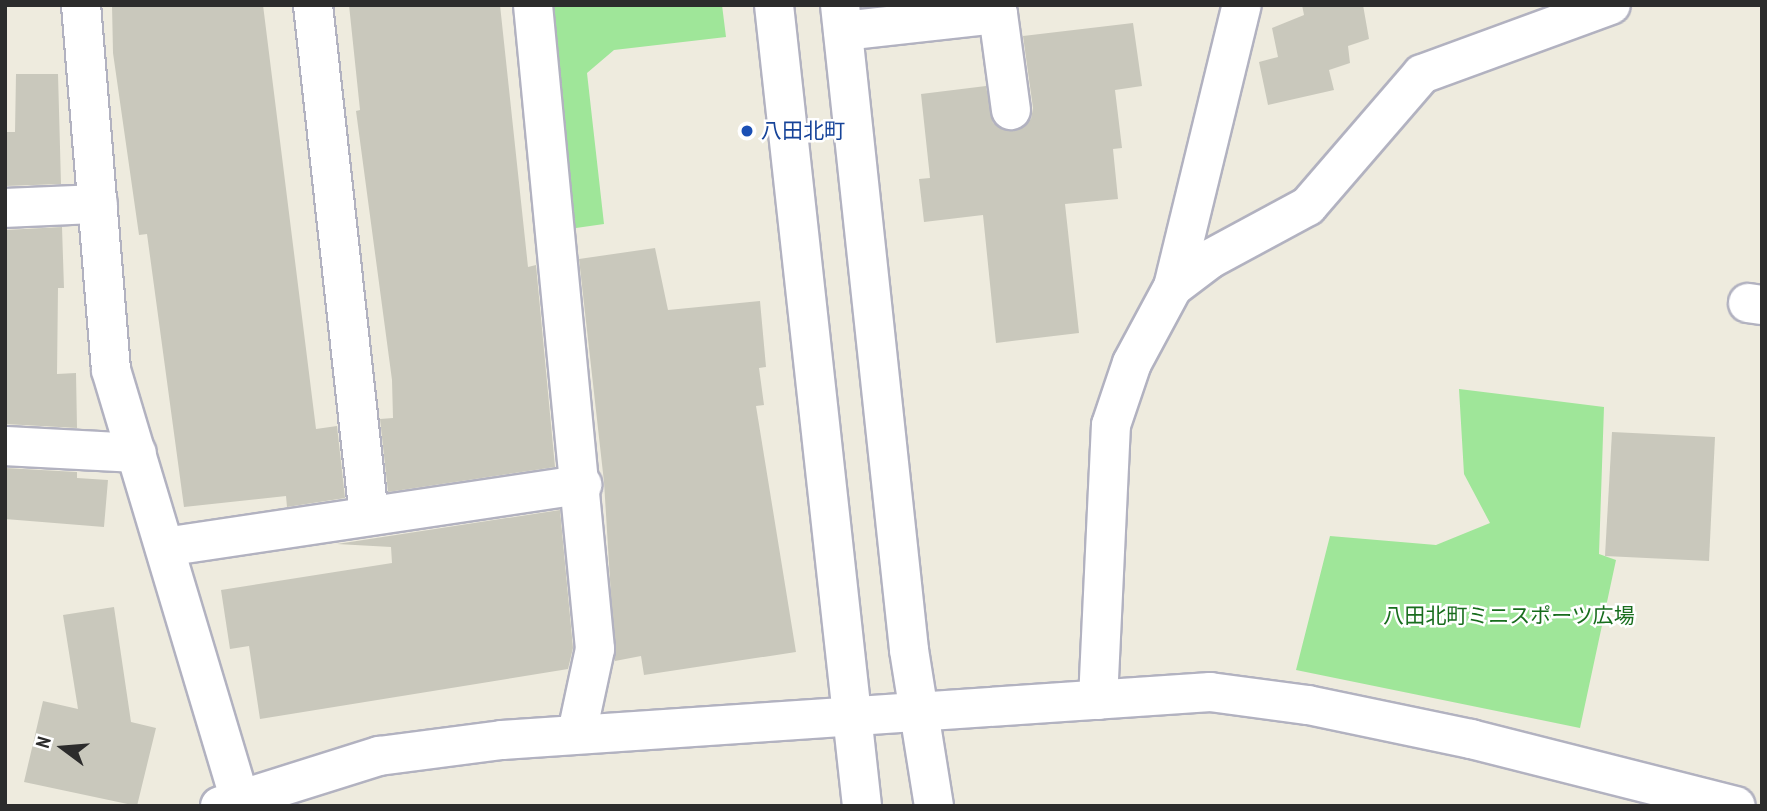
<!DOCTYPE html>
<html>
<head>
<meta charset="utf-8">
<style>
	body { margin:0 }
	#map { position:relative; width:1767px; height:811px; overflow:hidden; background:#eeebde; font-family:"PT Sans Narrow","Noto Sans JP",sans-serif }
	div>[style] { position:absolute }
	.green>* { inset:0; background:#9fe699 }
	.building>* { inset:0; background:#c9c8bc }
	.roads { filter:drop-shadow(2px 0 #b2b2c0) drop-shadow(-2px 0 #b2b2c0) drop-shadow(0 2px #b2b2c0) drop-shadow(0 -2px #b2b2c0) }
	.minor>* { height:38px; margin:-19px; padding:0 19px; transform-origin:19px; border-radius:19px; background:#fff }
	.dots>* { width:19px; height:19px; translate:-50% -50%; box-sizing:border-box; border:4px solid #fff; border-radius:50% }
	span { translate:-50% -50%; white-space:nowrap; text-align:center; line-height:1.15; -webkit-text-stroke:5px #fff; paint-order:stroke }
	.transit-label { font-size:21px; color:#164399 }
	.left { translate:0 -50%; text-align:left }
	.park-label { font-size:21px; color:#186d1d }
	.frame { position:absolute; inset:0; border:7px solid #2c2c2c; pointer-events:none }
	.north { position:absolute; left:28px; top:713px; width:70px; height:70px; -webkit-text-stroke:5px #fff; paint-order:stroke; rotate:286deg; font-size:19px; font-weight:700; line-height:28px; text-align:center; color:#2c2c2c }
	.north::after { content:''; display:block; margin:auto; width:24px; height:32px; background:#2c2c2c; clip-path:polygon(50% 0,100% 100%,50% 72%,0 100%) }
</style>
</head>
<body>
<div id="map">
	<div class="green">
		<div style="clip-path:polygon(548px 5px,722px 5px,726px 37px,614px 50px,587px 73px,604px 224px,569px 229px)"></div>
		<div style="clip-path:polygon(1459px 389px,1604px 407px,1599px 554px,1616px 560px,1580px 728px,1296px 670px,1330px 536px,1436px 545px,1490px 523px,1464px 474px)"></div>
	</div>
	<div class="building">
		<div style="clip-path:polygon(112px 5px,263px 5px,316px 429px,337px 426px,345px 498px,287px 507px,286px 496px,184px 507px,147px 234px,139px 235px,113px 53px)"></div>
		<div style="clip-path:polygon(349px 5px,500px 5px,528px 267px,536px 265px,555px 467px,388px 492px,380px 419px,393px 418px,392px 380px,356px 111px,360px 110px)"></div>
		<div style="clip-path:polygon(1302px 5px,1363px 5px,1369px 39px,1348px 46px,1350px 63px,1329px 70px,1334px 90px,1268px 105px,1259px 62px,1278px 57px,1272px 28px,1304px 15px)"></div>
		<div style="clip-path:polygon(1133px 23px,1142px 86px,1115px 90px,1122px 148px,1113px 149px,1118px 199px,1065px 204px,1079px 333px,996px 343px,983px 215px,924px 222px,919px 179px,930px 178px,921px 94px,986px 86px,993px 123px,1015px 131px,1031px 119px,1033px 108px,1023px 36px)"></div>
		<div style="clip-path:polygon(16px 74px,58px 74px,61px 184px,5px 186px,5px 132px,15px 132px)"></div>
		<div style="clip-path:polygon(62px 227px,64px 288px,58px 288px,57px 374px,76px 373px,77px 428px,5px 424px,5px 230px)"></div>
		<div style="clip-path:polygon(655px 248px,668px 310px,760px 301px,766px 367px,759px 368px,764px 405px,756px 406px,796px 652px,644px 675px,641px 656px,615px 661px,604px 482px,579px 259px)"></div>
		<div style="clip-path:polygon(1612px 432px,1715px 437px,1709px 561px,1605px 556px)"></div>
		<div style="clip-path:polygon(5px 468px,77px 472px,77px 478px,108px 480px,104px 527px,5px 519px)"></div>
		<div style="clip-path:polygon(560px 510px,573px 648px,568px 669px,260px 719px,249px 646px,230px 649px,221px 590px,392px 563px,391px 547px,337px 544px)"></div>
		<div style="clip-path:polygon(114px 607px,131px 722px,156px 728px,137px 806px,24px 782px,43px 701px,78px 709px,63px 615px)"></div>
	</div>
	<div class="roads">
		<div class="minor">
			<div style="left:81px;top:5px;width:366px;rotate:85.3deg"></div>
			<div style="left:111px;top:370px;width:445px;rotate:73.3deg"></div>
			<div style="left:313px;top:5px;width:514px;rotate:83.75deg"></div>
			<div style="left:533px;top:5px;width:647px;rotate:84.5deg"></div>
			<div style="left:595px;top:649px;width:86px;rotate:102.1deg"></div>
			<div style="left:774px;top:5px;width:806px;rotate:83.73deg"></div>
			<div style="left:840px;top:5px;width:649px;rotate:83.89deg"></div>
			<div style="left:909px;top:650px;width:158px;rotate:80.9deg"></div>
			<div style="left:843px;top:31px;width:156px;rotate:-6.3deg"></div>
			<div style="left:998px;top:14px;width:97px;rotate:82.3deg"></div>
			<div style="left:5px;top:208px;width:93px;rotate:-2.5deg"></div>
			<div style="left:1173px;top:287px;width:290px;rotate:-76.3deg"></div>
			<div style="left:1748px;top:303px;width:14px;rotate:8deg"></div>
			<div style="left:5px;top:446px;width:132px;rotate:3deg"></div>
			<div style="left:165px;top:547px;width:422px;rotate:-8.5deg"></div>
			<div style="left:1098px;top:700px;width:275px;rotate:-87.3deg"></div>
			<div style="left:1111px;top:425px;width:65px;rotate:-71.3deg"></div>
			<div style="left:1132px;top:363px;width:86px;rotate:-61.7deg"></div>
			<div style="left:1173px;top:287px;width:46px;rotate:-37.1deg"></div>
			<div style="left:1210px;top:259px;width:111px;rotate:-28.4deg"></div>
			<div style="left:1308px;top:206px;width:174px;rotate:-49.2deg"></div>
			<div style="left:1422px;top:74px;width:201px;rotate:-20.1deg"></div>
			<div style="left:220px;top:806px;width:167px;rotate:-17.5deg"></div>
			<div style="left:379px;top:756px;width:124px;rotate:-7.4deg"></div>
			<div style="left:502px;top:740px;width:710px;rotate:-3.88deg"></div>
			<div style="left:1210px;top:692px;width:99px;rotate:7.6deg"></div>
			<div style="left:1308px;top:705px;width:167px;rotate:11.8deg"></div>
			<div style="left:1471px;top:739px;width:273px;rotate:14.2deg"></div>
		</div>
	</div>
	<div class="dots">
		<div style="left:747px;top:131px;background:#1a4fb4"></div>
	</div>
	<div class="transit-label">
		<span class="left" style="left:761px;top:131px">八田北町</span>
	</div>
	<div class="park-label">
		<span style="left:1509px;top:616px">八田北町ミニスポーツ広場</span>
	</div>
	<div class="frame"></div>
	<div class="north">N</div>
</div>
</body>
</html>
